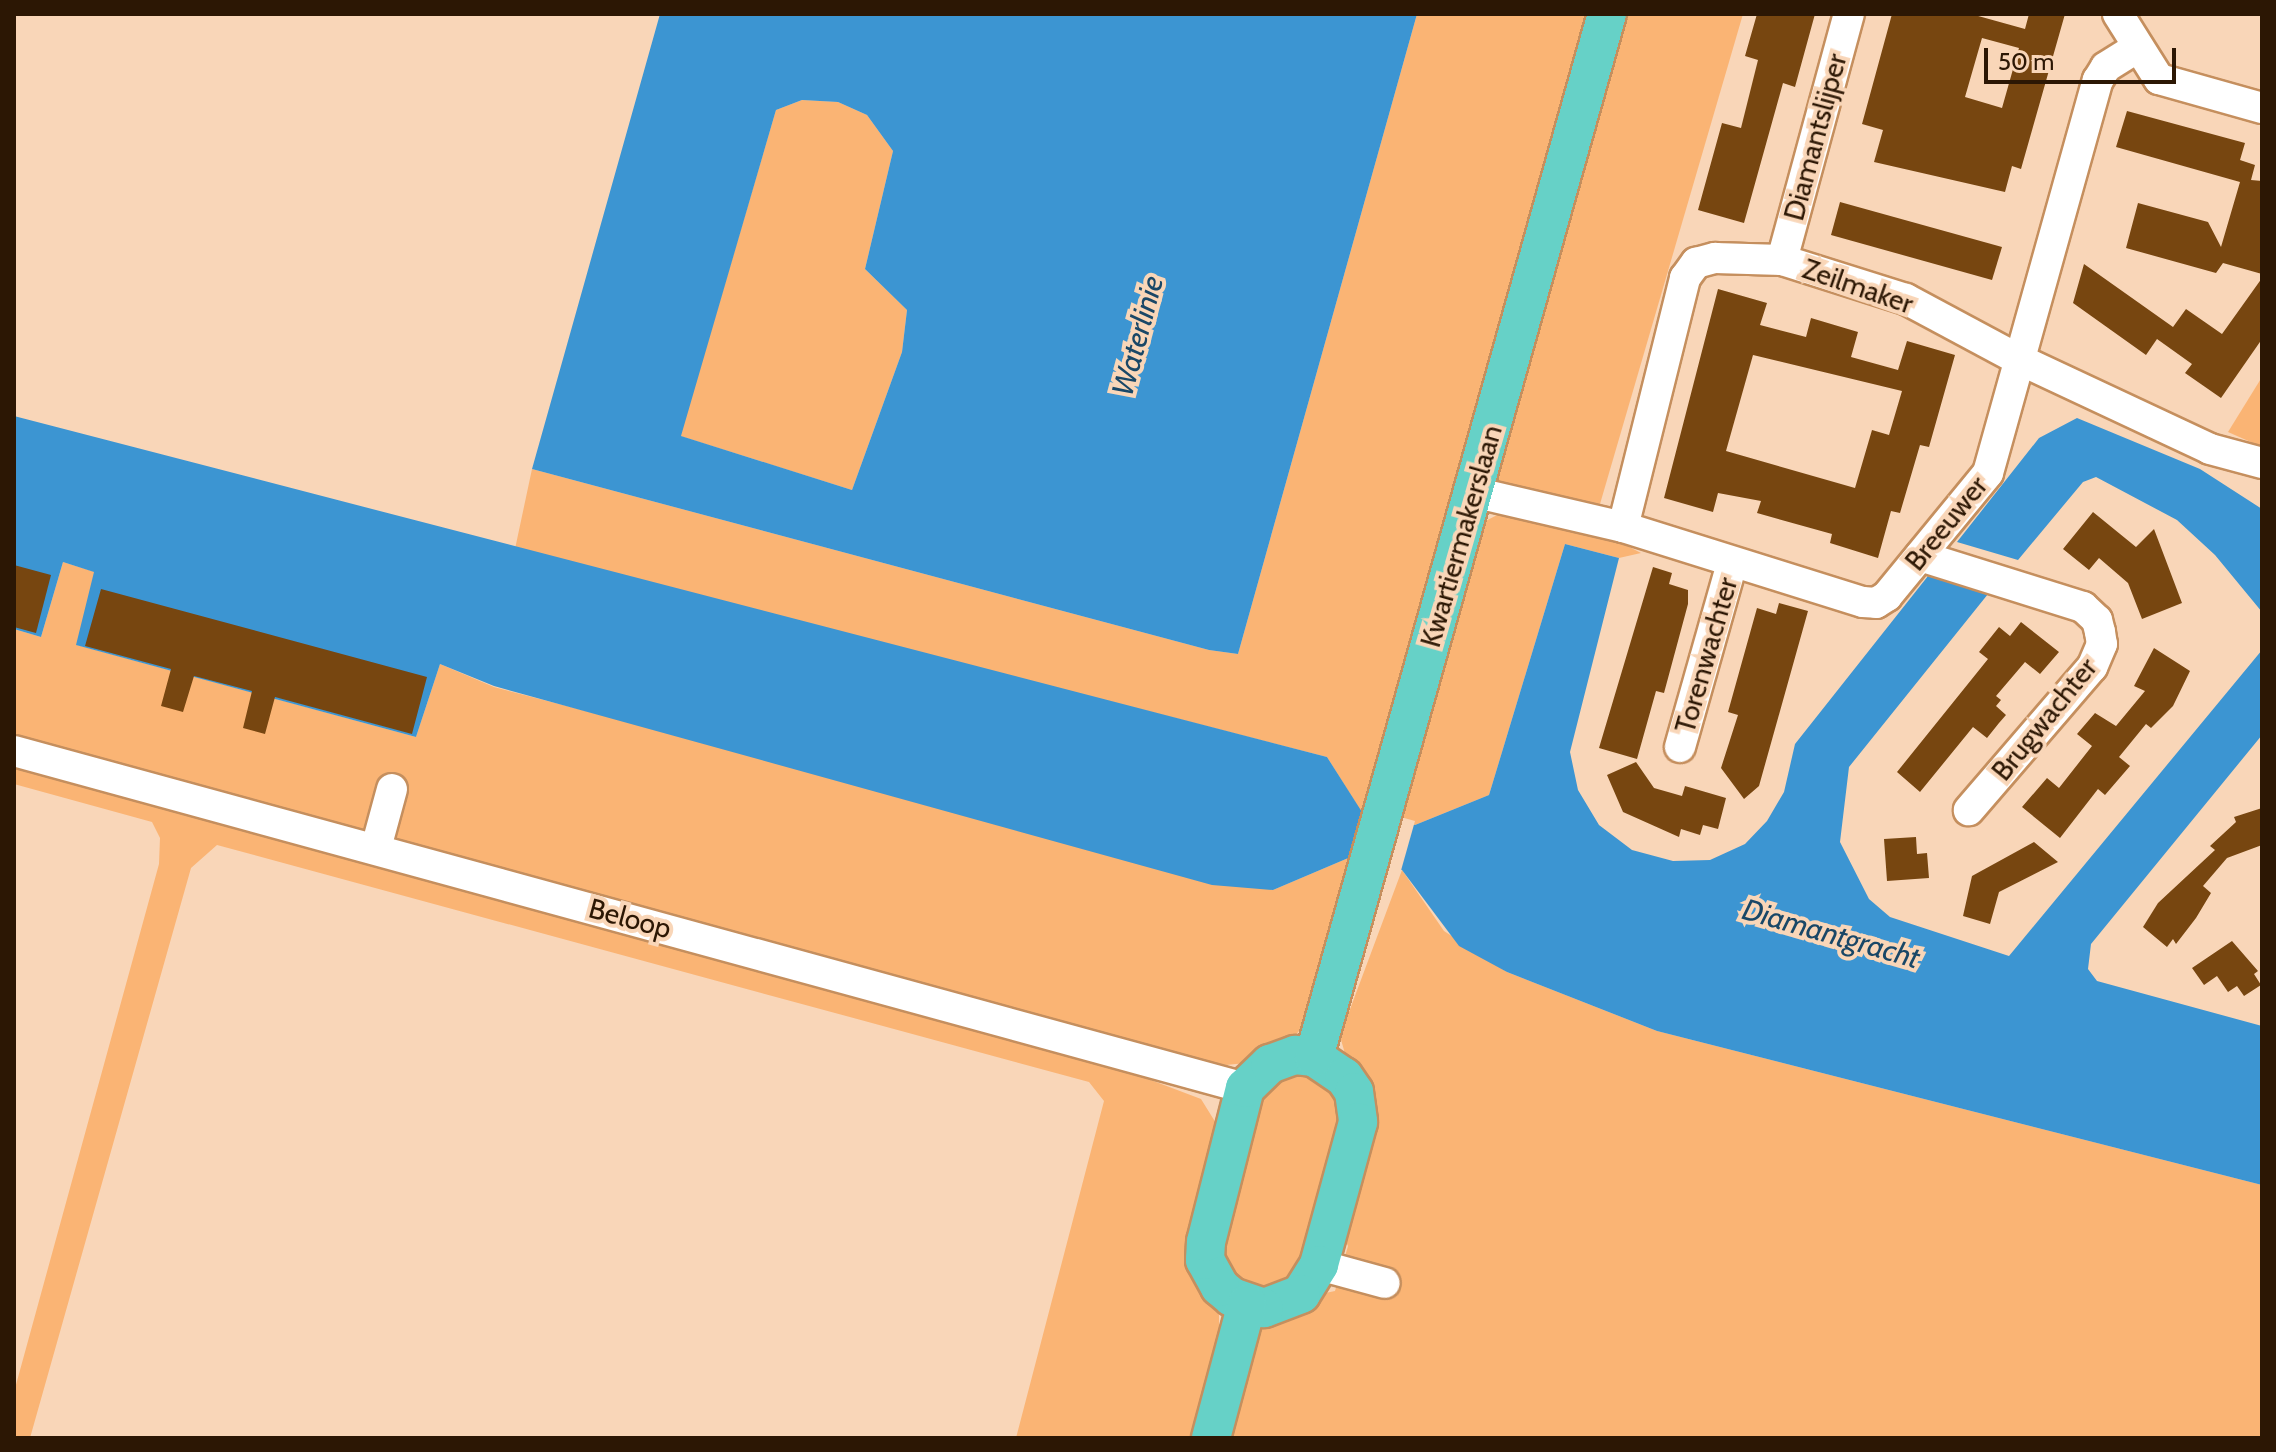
<!DOCTYPE html>
<html>
<head>
<meta charset="utf-8">
<style>
	body { margin:0 }
	#map { position:relative; width:2276px; height:1452px; overflow:hidden; background:#f9d6b8; font-family:Cabin,sans-serif }
	div>[style] { position:absolute }
	.green>* { inset:0; background:#fab474 }
	.water>* { inset:0; background:#3c95d2 }
	.pier>* { inset:0; background:#f9d6b8 }
	.building>* { inset:0; background:#774610 }
	.roads { filter:drop-shadow(2px 0 #c58f5e) drop-shadow(-2px 0 #c58f5e) drop-shadow(0 2px #c58f5e) drop-shadow(0 -2px #c58f5e) }
	.minor>* { height:30px; margin:-15px; padding:0 15px; transform-origin:15px; border-radius:15px; background:#fff }
	.major>* { height:38px; margin:-19px; padding:0 19px; transform-origin:19px; border-radius:19px; background:#66d1c7 }
	span { translate:-50% -50%; white-space:nowrap; text-align:center; line-height:1.15; -webkit-text-stroke:8px #f9d6b8; paint-order:stroke }
	.street-label { font-size:28px; color:#2c1704 }
	.water-label { font-size:30px; color:#194767; font-style:italic }
	.frame { position:absolute; inset:0; border:16px solid #2c1704; pointer-events:none }
	.scale { position:absolute; left:1984px; top:48px; width:192px; height:36px; box-sizing:border-box; border:4px solid #2c1704; border-top:0; padding-left:10px; font-size:24px; line-height:28px; white-space:nowrap; color:#2c1704; -webkit-text-stroke:6px #f9d6b8; paint-order:stroke }
</style>
</head>
<body>
<div id="map">
	<div class="green">
		<div style="clip-path:polygon(1417px 14px,1595px 14px,1459px 467px,1399px 698px,1362px 813px,1327px 757px,515px 549px,532px 469px,1209px 650px,1238px 654px)"></div>
		<div style="clip-path:polygon(1623px 14px,1743px 14px,1600px 504px,1493px 483px)"></div>
		<div style="clip-path:polygon(802px 100px,838px 102px,867px 115px,893px 151px,865px 269px,907px 310px,902px 352px,852px 490px,680px 436px,776px 110px)"></div>
		<div style="clip-path:polygon(2262px 377px,2262px 447px,2228px 432px)"></div>
		<div style="clip-path:polygon(1499px 514px,1612px 538px,1641px 553px,1619px 558px,1565px 544px,1489px 795px,1415px 825px,1396px 820px,1478px 525px)"></div>
		<div style="clip-path:polygon(63px 562px,95px 572px,77px 645px,416px 737px,440px 664px,494px 687px,1273px 890px,1353px 856px,1304px 1025px,1289px 1043px,1246px 1063px,1226px 1065px,1125px 1042px,14px 741px,14px 629px,41px 637px)"></div>
		<div style="clip-path:polygon(14px 762px,1098px 1060px,1201px 1099px,1219px 1128px,1219px 1328px,1192px 1438px,1016px 1438px,1104px 1101px,1089px 1082px,217px 845px,191px 868px,30px 1438px,14px 1438px,14px 1392px,159px 864px,160px 838px,152px 822px,14px 784px)"></div>
		<div style="clip-path:polygon(1402px 870px,1444px 931px,1507px 972px,1657px 1031px,2262px 1185px,2262px 1438px,1227px 1438px,1258px 1332px,1316px 1295px,1335px 1291px,1348px 1246px,1343px 1235px,1347px 1061px,1340px 1036px)"></div>
		<div style="clip-path:polygon(1289px 1073px,1310px 1074px,1334px 1091px,1340px 1112px,1337px 1132px,1311px 1250px,1286px 1279px,1261px 1288px,1233px 1277px,1222px 1252px,1252px 1107px,1269px 1085px)"></div>
	</div>
	<div class="water">
		<div style="clip-path:polygon(evenodd,660px 14px,1417px 14px,1238px 654px,1209px 650px,532px 469px,660px 14px,802px 100px,838px 102px,867px 115px,893px 151px,865px 269px,907px 310px,902px 352px,852px 490px,681px 436px,776px 110px,802px 100px)"></div>
		<div style="clip-path:polygon(14px 416px,1327px 757px,1362px 812px,1415px 825px,1489px 795px,1565px 544px,1619px 558px,1570px 752px,1578px 790px,1599px 825px,1632px 850px,1673px 861px,1710px 860px,1745px 844px,1767px 821px,1784px 792px,1795px 744px,1928px 576px,1988px 594px,1849px 767px,1840px 842px,1869px 899px,1890px 917px,2009px 956px,2262px 650px,2262px 735px,2091px 944px,2088px 969px,2097px 981px,2262px 1026px,2262px 1185px,1657px 1031px,1507px 972px,1459px 946px,1402px 870px,1353px 856px,1273px 890px,1212px 885px,494px 686px,440px 664px,416px 737px,76px 645px,94px 572px,63px 562px,41px 637px,14px 629px)"></div>
		<div style="clip-path:polygon(2077px 418px,2200px 469px,2262px 509px,2262px 612px,2215px 555px,2177px 520px,2096px 477px,2083px 482px,2018px 560px,1957px 542px,2039px 438px)"></div>
	</div>
	<div class="pier">
		<div style="clip-path:polygon(1397px 816px,1415px 821px,1400px 874px,1353px 860px)"></div>
	</div>
	<div class="building">
		<div style="clip-path:polygon(1757px 14px,1815px 14px,1795px 87px,1783px 83px,1744px 223px,1698px 210px,1722px 123px,1741px 128px,1758px 60px,1745px 56px)"></div>
		<div style="clip-path:polygon(evenodd,1892px 14px,1971px 14px,2025px 29px,2029px 14px,2065px 14px,2021px 169px,2012px 166px,2005px 192px,1874px 162px,1883px 130px,1862px 124px,1892px 14px,1982px 38px,2019px 48px,2002px 108px,1965px 97px,1982px 38px)"></div>
		<div style="clip-path:polygon(2127px 111px,2245px 143px,2240px 160px,2255px 165px,2251px 180px,2262px 181px,2262px 274px,2223px 263px,2216px 273px,2126px 248px,2138px 203px,2208px 222px,2221px 247px,2240px 182px,2116px 147px)"></div>
		<div style="clip-path:polygon(1840px 202px,2002px 247px,1992px 280px,1831px 235px)"></div>
		<div style="clip-path:polygon(2084px 264px,2173px 327px,2186px 309px,2222px 334px,2262px 278px,2262px 339px,2221px 398px,2185px 373px,2192px 364px,2157px 339px,2146px 355px,2073px 303px)"></div>
		<div style="clip-path:polygon(evenodd,1718px 289px,1767px 303px,1760px 325px,1806px 337px,1811px 318px,1858px 332px,1851px 357px,1898px 370px,1907px 341px,1955px 355px,1929px 447px,1920px 445px,1900px 513px,1891px 511px,1878px 558px,1830px 543px,1832px 534px,1757px 513px,1761px 501px,1718px 493px,1713px 512px,1664px 498px,1718px 289px,1753px 355px,1902px 391px,1889px 435px,1872px 430px,1855px 488px,1726px 451px,1753px 355px)"></div>
		<div style="clip-path:polygon(2093px 512px,2136px 547px,2154px 529px,2182px 603px,2142px 619px,2128px 583px,2099px 558px,2089px 570px,2063px 549px)"></div>
		<div style="clip-path:polygon(14px 565px,51px 575px,36px 633px,14px 627px)"></div>
		<div style="clip-path:polygon(1653px 567px,1672px 573px,1669px 584px,1688px 590px,1688px 604px,1664px 693px,1656px 691px,1637px 759px,1599px 748px)"></div>
		<div style="clip-path:polygon(101px 589px,427px 677px,412px 734px,275px 697px,265px 734px,243px 728px,252px 691px,194px 676px,183px 712px,161px 706px,171px 669px,85px 646px)"></div>
		<div style="clip-path:polygon(1779px 603px,1808px 611px,1759px 786px,1744px 799px,1721px 768px,1738px 715px,1728px 712px,1757px 608px,1776px 614px)"></div>
		<div style="clip-path:polygon(2021px 622px,2059px 652px,2040px 674px,2025px 662px,1996px 696px,2001px 700px,1996px 706px,2006px 715px,1999px 723px,1987px 738px,1973px 727px,1920px 792px,1897px 772px,1988px 659px,1979px 652px,1999px 627px,2010px 636px)"></div>
		<div style="clip-path:polygon(2154px 648px,2190px 671px,2173px 706px,2151px 728px,2146px 724px,2119px 757px,2130px 766px,2105px 795px,2098px 789px,2060px 838px,2022px 807px,2047px 778px,2059px 788px,2092px 746px,2077px 734px,2095px 713px,2116px 726px,2145px 691px,2134px 686px)"></div>
		<div style="clip-path:polygon(1636px 762px,1654px 788px,1682px 796px,1685px 786px,1726px 798px,1718px 829px,1703px 825px,1700px 835px,1681px 829px,1679px 837px,1623px 812px,1607px 775px)"></div>
		<div style="clip-path:polygon(2262px 808px,2262px 845px,2227px 858px,2203px 886px,2211px 893px,2196px 918px,2176px 944px,2173px 939px,2167px 947px,2143px 927px,2158px 903px,2215px 850px,2210px 846px,2236px 822px,2234px 817px)"></div>
		<div style="clip-path:polygon(1916px 837px,1917px 854px,1927px 853px,1929px 878px,1887px 881px,1884px 839px)"></div>
		<div style="clip-path:polygon(2034px 842px,2058px 862px,1999px 892px,1990px 924px,1963px 916px,1972px 876px)"></div>
		<div style="clip-path:polygon(2232px 941px,2258px 971px,2254px 974px,2261px 985px,2244px 996px,2237px 986px,2228px 992px,2217px 976px,2204px 985px,2192px 968px)"></div>
	</div>
	<div class="roads">
		<div class="minor">
			<div style="left:2118px;top:14px;width:77px;rotate:57.8deg"></div>
			<div style="left:2159px;top:79px;width:107px;rotate:15.7deg"></div>
			<div style="left:1782px;top:260px;width:255px;rotate:-74.8deg"></div>
			<div style="left:1473px;top:492px;width:154px;rotate:13.1deg"></div>
			<div style="left:1623px;top:527px;width:251px;rotate:17.4deg"></div>
			<div style="left:1863px;top:602px;width:13px;rotate:4deg"></div>
			<div style="left:1876px;top:603px;width:13px;rotate:-32deg"></div>
			<div style="left:1887px;top:596px;width:159px;rotate:-50.6deg"></div>
			<div style="left:1988px;top:473px;width:408px;rotate:-74.4deg"></div>
			<div style="left:2098px;top:80px;width:15px;rotate:-58deg"></div>
			<div style="left:2106px;top:67px;width:36px;rotate:-32deg"></div>
			<div style="left:1623px;top:527px;width:257px;rotate:-76deg"></div>
			<div style="left:1685px;top:278px;width:19px;rotate:-54deg"></div>
			<div style="left:1696px;top:263px;width:20px;rotate:-15deg"></div>
			<div style="left:1715px;top:258px;width:67px;rotate:1.7deg"></div>
			<div style="left:1782px;top:260px;width:130px;rotate:17.5deg"></div>
			<div style="left:1906px;top:299px;width:125px;rotate:28.2deg"></div>
			<div style="left:2016px;top:358px;width:214px;rotate:25.1deg"></div>
			<div style="left:2210px;top:449px;width:54px;rotate:15.1deg"></div>
			<div style="left:1920px;top:556px;width:171px;rotate:17.4deg"></div>
			<div style="left:2083px;top:607px;width:19px;rotate:43deg"></div>
			<div style="left:2097px;top:620px;width:12px;rotate:76deg"></div>
			<div style="left:2100px;top:632px;width:12px;rotate:81deg"></div>
			<div style="left:2102px;top:644px;width:25px;rotate:113deg"></div>
			<div style="left:2092px;top:667px;width:189px;rotate:130.7deg"></div>
			<div style="left:1680px;top:747px;width:191px;rotate:-74.2deg"></div>
			<div style="left:14px;top:751px;width:1276px;rotate:15.31deg"></div>
			<div style="left:376px;top:848px;width:61px;rotate:-74.8deg"></div>
			<div style="left:1319px;top:1265px;width:68px;rotate:15.3deg"></div>
		</div>
		<div class="major">
			<div style="left:1295px;top:1055px;width:19px;rotate:6deg"></div>
			<div style="left:1314px;top:1057px;width:36px;rotate:34deg"></div>
			<div style="left:1344px;top:1077px;width:18px;rotate:56deg"></div>
			<div style="left:1354px;top:1092px;width:30px;rotate:82deg"></div>
			<div style="left:1358px;top:1122px;width:148px;rotate:105.3deg"></div>
			<div style="left:1319px;top:1265px;width:34px;rotate:122deg"></div>
			<div style="left:1301px;top:1294px;width:40px;rotate:159deg"></div>
			<div style="left:1264px;top:1308px;width:34px;rotate:-161deg"></div>
			<div style="left:1232px;top:1297px;width:16px;rotate:-140deg"></div>
			<div style="left:1220px;top:1287px;width:31px;rotate:-119deg"></div>
			<div style="left:1205px;top:1260px;width:18px;rotate:-87deg"></div>
			<div style="left:1206px;top:1242px;width:159px;rotate:-75.8deg"></div>
			<div style="left:1245px;top:1088px;width:35px;rotate:-44deg"></div>
			<div style="left:1270px;top:1064px;width:27px;rotate:-20deg"></div>
			<div style="left:1314px;top:1057px;width:1083px;rotate:-74.31deg"></div>
			<div style="left:1211px;top:1438px;width:139px;rotate:-75deg"></div>
		</div>
	</div>
	<div class="street-label">
		<span style="left:1815px;top:137px;rotate:-75deg">Diamantslijper</span>
		<span style="left:1858px;top:286px;rotate:19deg">Zeilmaker</span>
		<span style="left:1946px;top:523px;rotate:-51deg">Breeuwer</span>
		<span style="left:1461px;top:536px;rotate:-74deg">Kwartiermakerslaan</span>
		<span style="left:1706px;top:655px;rotate:-74deg">Torenwachter</span>
		<span style="left:2044px;top:719px;rotate:-51deg">Brugwachter</span>
		<span style="left:630px;top:918px;rotate:15deg">Beloop</span>
	</div>
	<div class="water-label">
		<span style="left:1138px;top:336px;rotate:-75deg">Waterlinie</span>
		<span style="left:1831px;top:934px;rotate:16deg">Diamantgracht</span>
	</div>
	<div class="frame"></div>
	<div class="scale">50 m</div>
</div>
</body>
</html>
